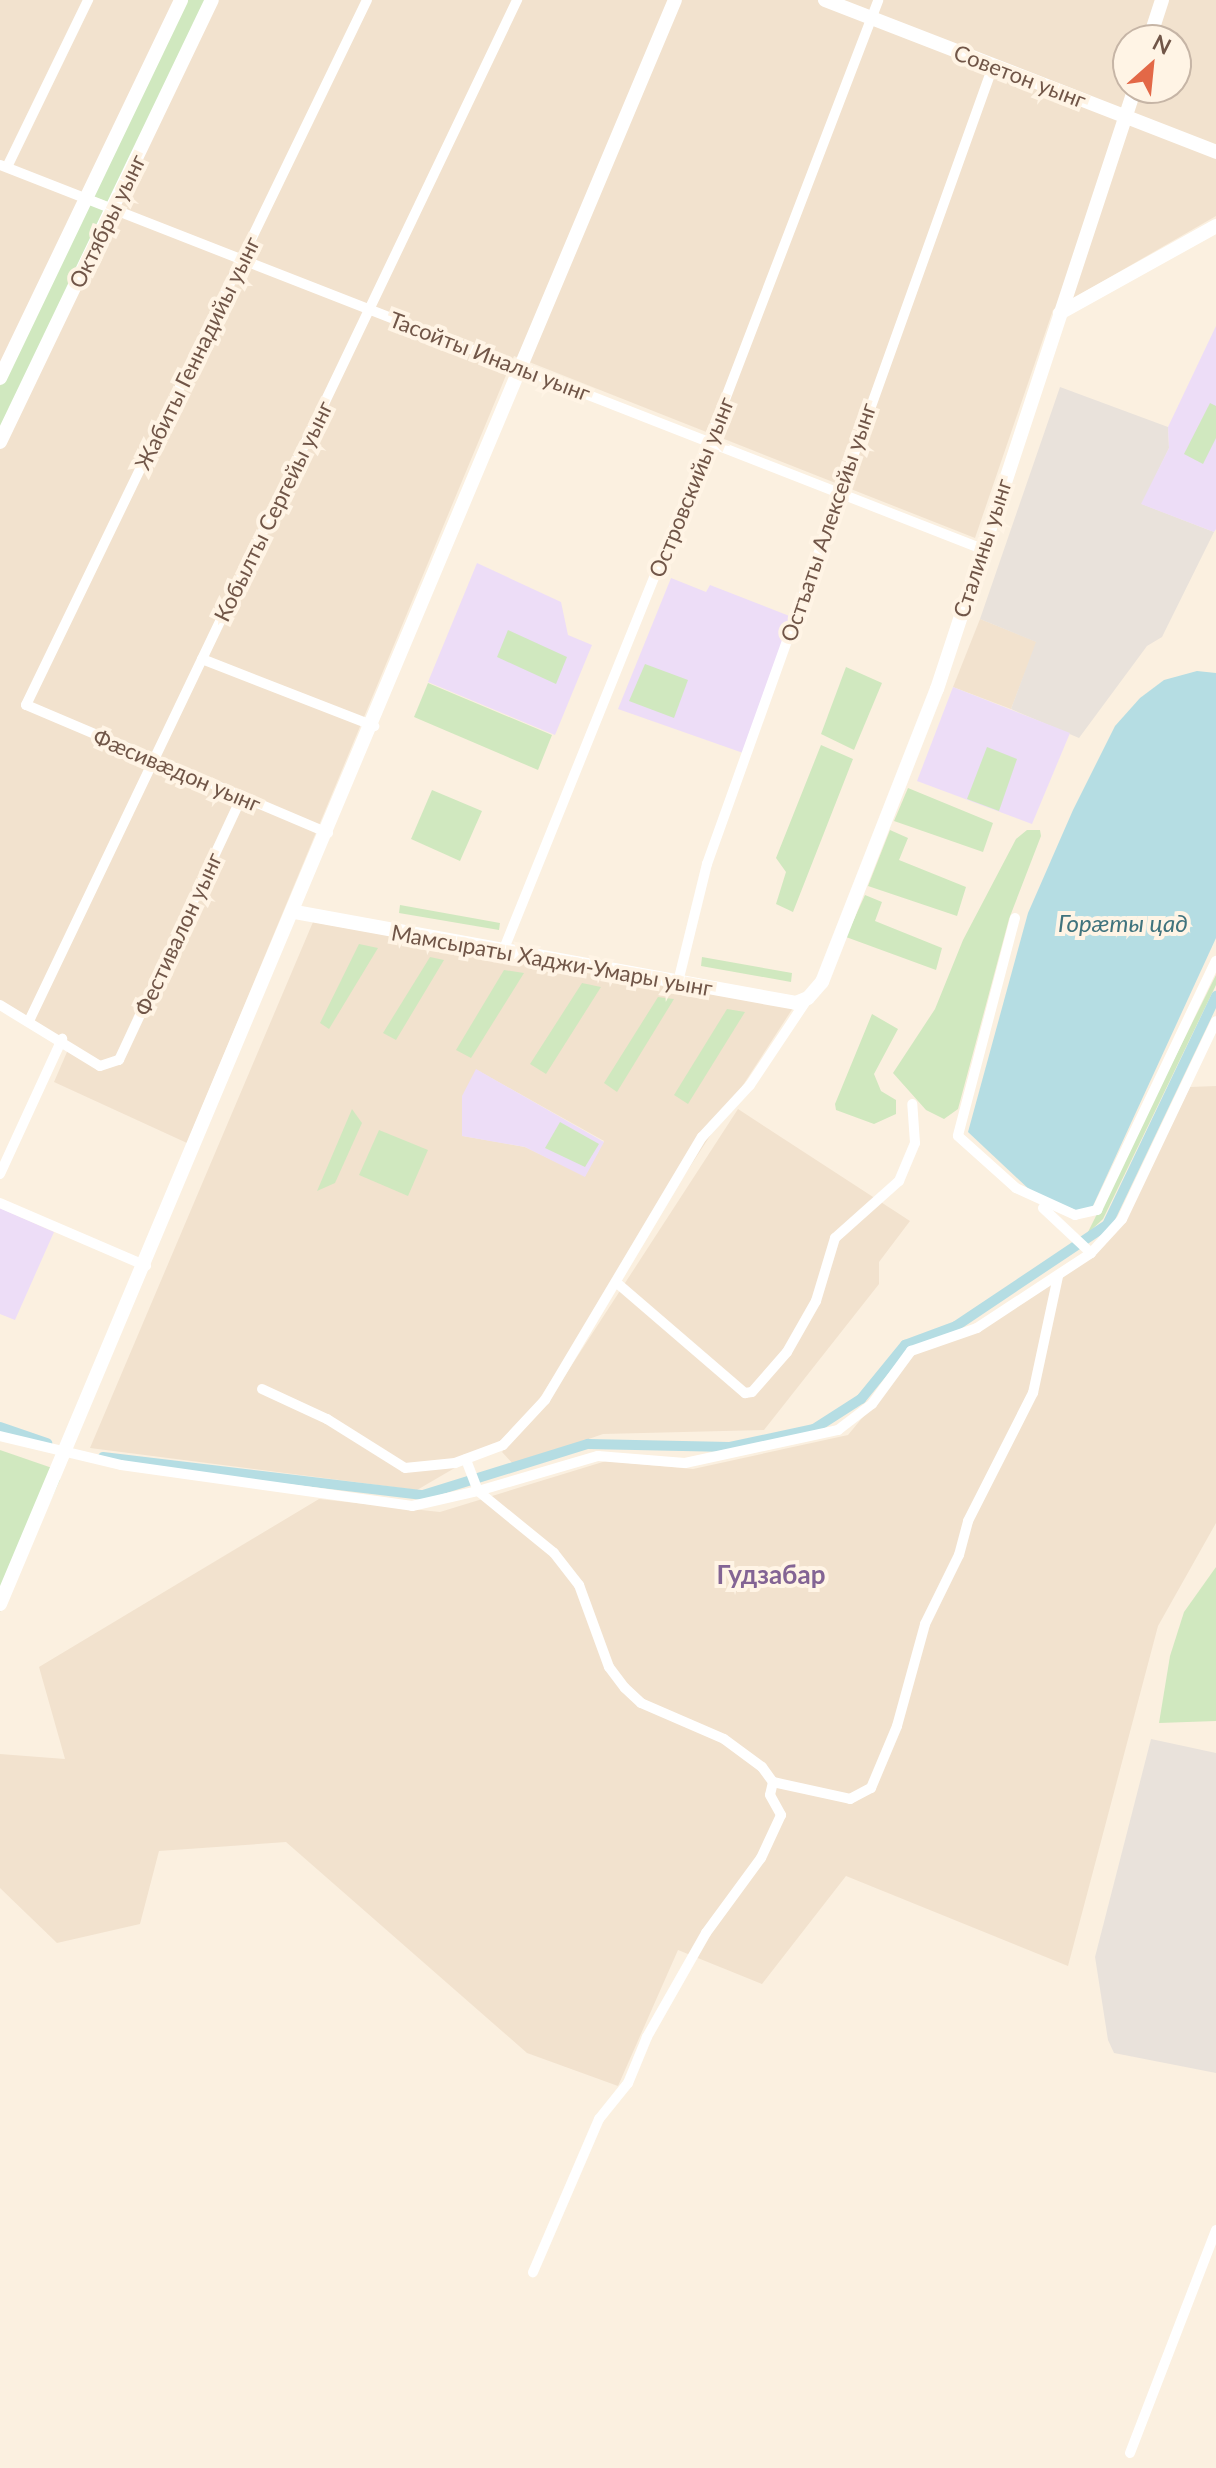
<!DOCTYPE html>
<html>
<head>
<meta charset="utf-8">
<style>
	body { margin:0 }
	#map { position:relative; width:1216px; height:2468px; overflow:hidden; background:#fbf0e0; font-family:Lato,sans-serif }
	div>[style] { position:absolute }
	.residential>* { inset:0; background:#f2e2ce }
	.industrial>* { inset:0; background:#e9e2db }
	.education>* { inset:0; background:#edddf7 }
	.green>* { inset:0; background:#d0e8bf }
	.water>* { inset:0; background:#b5dde3 }
	.canal>* { height:10px; margin:-5px; padding:0 5px; transform-origin:5px; border-radius:5px; background:#b5dde3 }
	.street>* { height:10px; margin:-5px; padding:0 5px; transform-origin:5px; border-radius:5px; background:#fff }
	.secondary>* { height:14px; margin:-7px; padding:0 7px; transform-origin:7px; border-radius:7px; background:#fff }
	span { translate:-50% -50%; white-space:nowrap; text-align:center; line-height:1.15; -webkit-text-stroke:8px #fff4e5; paint-order:stroke }
	.street-label { font-size:22px; color:#715648 }
	.water-label { font-size:24px; color:#40737d; font-style:italic }
	.quarter-label { font-size:26px; color:#836494; font-weight:700 }
	.north { position:absolute; left:1112px; top:24px; width:80px; height:80px; box-sizing:border-box; background:#fff4e5; border:2px solid #c6b5a6; border-radius:50%; rotate:27deg; font-size:22px; font-weight:700; line-height:32px; text-align:center; color:#715648 }
	.north::after { content:''; display:block; margin:auto; width:28px; height:36px; background:#e36847; clip-path:polygon(50% 0,100% 100%,50% 72%,0 100%) }
</style>
</head>
<body>
<div id="map">
	<div class="residential">
		<div style="clip-path:polygon(evenodd,0 0,1216px 0,1216px 216px,1053px 310px,975px 538px,514px 356px,187px 1143px,54px 1082px,70px 1045px,0 1000px,0 0,1128px 40px,1176px 40px,1176px 88px,1128px 88px,1128px 40px)"></div>
		<div style="clip-path:polygon(980px 619px,1037px 642px,1011px 709px,953px 687px)"></div>
		<div style="clip-path:polygon(evenodd,313px 922px,793px 1008px,536px 1404px,506px 1438px,417px 1490px,90px 1448px,313px 922px,477px 1070px,604px 1141px,585px 1176px,525px 1147px,463px 1136px,477px 1070px)"></div>
		<div style="clip-path:polygon(1216px 1086px,1216px 1523px,1158px 1626px,1068px 1966px,846px 1876px,762px 1984px,678px 1950px,618px 2086px,527px 2053px,286px 1842px,159px 1851px,140px 1924px,57px 1943px,0 1888px,0 1754px,65px 1759px,39px 1667px,319px 1499px,440px 1512px,606px 1461px,693px 1469px,848px 1435px,915px 1354px,979px 1331px,1124px 1223px,1190px 1087px)"></div>
		<div style="clip-path:polygon(738px 1109px,910px 1221px,879px 1262px,879px 1284px,764px 1430px,603px 1434px,514px 1465px,502px 1452px,551px 1397px)"></div>
	</div>
	<div class="industrial">
		<div style="clip-path:polygon(1060px 387px,1168px 427px,1169px 448px,1142px 504px,1214px 532px,1162px 637px,1147px 646px,1079px 738px,1011px 709px,1036px 642px,980px 619px)"></div>
		<div style="clip-path:polygon(1151px 1739px,1216px 1753px,1216px 2073px,1114px 2053px,1108px 2040px,1095px 1957px)"></div>
	</div>
	<div class="education">
		<div style="clip-path:polygon(1216px 326px,1216px 529px,1214px 532px,1141px 504px,1169px 448px,1168px 427px)"></div>
		<div style="clip-path:polygon(477px 563px,561px 602px,568px 635px,592px 645px,555px 735px,428px 682px)"></div>
		<div style="clip-path:polygon(671px 578px,706px 592px,710px 585px,792px 617px,746px 754px,618px 709px)"></div>
		<div style="clip-path:polygon(953px 687px,1070px 733px,1032px 824px,917px 781px)"></div>
		<div style="clip-path:polygon(476px 1069px,604px 1142px,585px 1177px,525px 1147px,462px 1136px,462px 1096px)"></div>
		<div style="clip-path:polygon(0 1208px,54px 1232px,15px 1320px,0 1314px)"></div>
	</div>
	<div class="green">
		<div style="clip-path:polygon(186px 0,209px 0,110px 203px,93px 196px)"></div>
		<div style="clip-path:polygon(89px 204px,106px 211px,0 434px,0 386px)"></div>
		<div style="clip-path:polygon(1210px 403px,1216px 406px,1216px 438px,1203px 464px,1184px 454px)"></div>
		<div style="clip-path:polygon(508px 630px,567px 657px,556px 684px,497px 657px)"></div>
		<div style="clip-path:polygon(645px 664px,688px 680px,674px 718px,629px 701px)"></div>
		<div style="clip-path:polygon(846px 667px,882px 683px,854px 750px,821px 734px)"></div>
		<div style="clip-path:polygon(428px 683px,552px 735px,538px 770px,414px 717px)"></div>
		<div style="clip-path:polygon(821px 745px,853px 759px,793px 912px,776px 904px,786px 872px,776px 858px)"></div>
		<div style="clip-path:polygon(987px 747px,1017px 759px,999px 811px,967px 799px)"></div>
		<div style="clip-path:polygon(908px 788px,993px 823px,983px 852px,894px 821px)"></div>
		<div style="clip-path:polygon(432px 790px,482px 811px,460px 861px,411px 839px)"></div>
		<div style="clip-path:polygon(890px 830px,908px 838px,899px 860px,966px 887px,957px 916px,868px 886px)"></div>
		<div style="clip-path:polygon(1027px 830px,1040px 830px,1041px 836px,1009px 919px,958px 1109px,944px 1119px,926px 1110px,893px 1073px,935px 1009px,963px 940px,1016px 839px)"></div>
		<div style="clip-path:polygon(865px 895px,882px 902px,875px 921px,942px 948px,936px 970px,846px 937px)"></div>
		<div style="clip-path:polygon(400px 905px,500px 923px,499px 930px,399px 913px)"></div>
		<div style="clip-path:polygon(359px 944px,378px 948px,329px 1029px,320px 1023px)"></div>
		<div style="clip-path:polygon(430px 957px,444px 960px,396px 1040px,383px 1033px)"></div>
		<div style="clip-path:polygon(702px 957px,792px 973px,791px 982px,701px 966px)"></div>
		<div style="clip-path:polygon(504px 970px,524px 973px,471px 1058px,456px 1050px)"></div>
		<div style="clip-path:polygon(1216px 975px,1216px 985px,1103px 1219px,1087px 1234px)"></div>
		<div style="clip-path:polygon(582px 983px,601px 987px,546px 1074px,530px 1064px)"></div>
		<div style="clip-path:polygon(658px 997px,674px 999px,617px 1092px,604px 1083px)"></div>
		<div style="clip-path:polygon(727px 1009px,745px 1012px,688px 1104px,674px 1095px)"></div>
		<div style="clip-path:polygon(872px 1014px,898px 1029px,874px 1074px,881px 1091px,896px 1100px,896px 1114px,874px 1124px,836px 1110px,835px 1104px)"></div>
		<div style="clip-path:polygon(352px 1109px,362px 1123px,335px 1183px,317px 1191px)"></div>
		<div style="clip-path:polygon(560px 1122px,599px 1144px,585px 1167px,545px 1148px)"></div>
		<div style="clip-path:polygon(379px 1130px,428px 1150px,408px 1196px,359px 1175px)"></div>
		<div style="clip-path:polygon(0 1450px,58px 1470px,60px 1480px,0 1612px)"></div>
		<div style="clip-path:polygon(1216px 1567px,1216px 1721px,1159px 1723px,1170px 1656px,1184px 1612px)"></div>
	</div>
	<div class="water">
		<div style="clip-path:polygon(1197px 671px,1216px 673px,1216px 938px,1092px 1208px,1078px 1211px,1033px 1193px,968px 1132px,1028px 913px,1073px 810px,1115px 726px,1140px 698px,1164px 680px)"></div>
	</div>
	<div class="canal">
		<div style="left:0;top:1427px;width:50px;rotate:18.8deg"></div>
		<div style="left:103px;top:1457px;width:322px;rotate:6.8deg"></div>
		<div style="left:423px;top:1495px;width:173px;rotate:-17.2deg"></div>
		<div style="left:588px;top:1444px;width:142px;rotate:1.2deg"></div>
		<div style="left:730px;top:1447px;width:86px;rotate:-12.1deg"></div>
		<div style="left:814px;top:1429px;width:56px;rotate:-32.6deg"></div>
		<div style="left:861px;top:1399px;width:70px;rotate:-50.8deg"></div>
		<div style="left:905px;top:1345px;width:54px;rotate:-20.4deg"></div>
		<div style="left:956px;top:1326px;width:182px;rotate:-33.8deg"></div>
		<div style="left:1107px;top:1225px;width:254px;rotate:-64.5deg"></div>
	</div>
	<div class="street">
		<div style="left:0;top:165px;width:1052px;rotate:21.35deg"></div>
		<div style="left:7px;top:167px;width:186px;rotate:-64.1deg"></div>
		<div style="left:202px;top:659px;width:185px;rotate:21.3deg"></div>
		<div style="left:328px;top:833px;width:328px;rotate:-157deg"></div>
		<div style="left:26px;top:705px;width:783px;rotate:-64.19deg"></div>
		<div style="left:1015px;top:918px;width:225px;rotate:104.7deg"></div>
		<div style="left:958px;top:1136px;width:78px;rotate:41.9deg"></div>
		<div style="left:1016px;top:1188px;width:65px;rotate:24.6deg"></div>
		<div style="left:1075px;top:1215px;width:23px;rotate:-13deg"></div>
		<div style="left:1097px;top:1210px;width:276px;rotate:-64.5deg"></div>
		<div style="left:503px;top:951px;width:547px;rotate:-67.98deg"></div>
		<div style="left:708px;top:444px;width:475px;rotate:-69deg"></div>
		<div style="left:678px;top:982px;width:122px;rotate:-76.2deg"></div>
		<div style="left:707px;top:864px;width:848px;rotate:-70.28deg"></div>
		<div style="left:0;top:1005px;width:117px;rotate:31.4deg"></div>
		<div style="left:100px;top:1066px;width:20px;rotate:-18deg"></div>
		<div style="left:119px;top:1060px;width:289px;rotate:-65deg"></div>
		<div style="left:29px;top:1021px;width:1132px;rotate:-64.45deg"></div>
		<div style="left:0;top:1174px;width:149px;rotate:-65.3deg"></div>
		<div style="left:0;top:1203px;width:159px;rotate:23.3deg"></div>
		<div style="left:1043px;top:1208px;width:66px;rotate:43.2deg"></div>
		<div style="left:617px;top:1283px;width:169px;rotate:40.7deg"></div>
		<div style="left:745px;top:1393px;width:7px;rotate:-8deg"></div>
		<div style="left:752px;top:1392px;width:53px;rotate:-48.8deg"></div>
		<div style="left:787px;top:1352px;width:59px;rotate:-60.4deg"></div>
		<div style="left:816px;top:1301px;width:66px;rotate:-73.2deg"></div>
		<div style="left:835px;top:1238px;width:86px;rotate:-41.7deg"></div>
		<div style="left:899px;top:1181px;width:41px;rotate:-67.2deg"></div>
		<div style="left:915px;top:1143px;width:39px;rotate:-94deg"></div>
		<div style="left:262px;top:1389px;width:72px;rotate:24.8deg"></div>
		<div style="left:327px;top:1419px;width:92px;rotate:32.1deg"></div>
		<div style="left:405px;top:1468px;width:50px;rotate:-5.7deg"></div>
		<div style="left:455px;top:1463px;width:51px;rotate:-20.6deg"></div>
		<div style="left:503px;top:1445px;width:62px;rotate:-47deg"></div>
		<div style="left:545px;top:1400px;width:306px;rotate:-59.2deg"></div>
		<div style="left:702px;top:1137px;width:71px;rotate:-47.3deg"></div>
		<div style="left:750px;top:1085px;width:105px;rotate:-56.3deg"></div>
		<div style="left:0;top:1436px;width:124px;rotate:13.5deg"></div>
		<div style="left:121px;top:1465px;width:294px;rotate:8deg"></div>
		<div style="left:412px;top:1506px;width:68px;rotate:-12.8deg"></div>
		<div style="left:478px;top:1491px;width:34px;rotate:-111deg"></div>
		<div style="left:478px;top:1491px;width:98px;rotate:39.2deg"></div>
		<div style="left:554px;top:1553px;width:41px;rotate:52deg"></div>
		<div style="left:579px;top:1585px;width:87px;rotate:69.9deg"></div>
		<div style="left:609px;top:1667px;width:26px;rotate:53deg"></div>
		<div style="left:625px;top:1688px;width:22px;rotate:43deg"></div>
		<div style="left:641px;top:1703px;width:90px;rotate:23.4deg"></div>
		<div style="left:724px;top:1739px;width:47px;rotate:36.4deg"></div>
		<div style="left:762px;top:1767px;width:19px;rotate:54deg"></div>
		<div style="left:773px;top:1782px;width:13px;rotate:103deg"></div>
		<div style="left:770px;top:1795px;width:23px;rotate:61deg"></div>
		<div style="left:781px;top:1815px;width:47px;rotate:114.9deg"></div>
		<div style="left:761px;top:1858px;width:93px;rotate:126.3deg"></div>
		<div style="left:706px;top:1933px;width:120px;rotate:119.6deg"></div>
		<div style="left:647px;top:2037px;width:50px;rotate:112.4deg"></div>
		<div style="left:628px;top:2083px;width:46px;rotate:128.9deg"></div>
		<div style="left:599px;top:2119px;width:167px;rotate:113.3deg"></div>
		<div style="left:478px;top:1491px;width:125px;rotate:-16.3deg"></div>
		<div style="left:598px;top:1456px;width:87px;rotate:4.6deg"></div>
		<div style="left:685px;top:1463px;width:157px;rotate:-12.2deg"></div>
		<div style="left:838px;top:1430px;width:43px;rotate:-37.4deg"></div>
		<div style="left:872px;top:1404px;width:66px;rotate:-53.7deg"></div>
		<div style="left:911px;top:1351px;width:70px;rotate:-19.2deg"></div>
		<div style="left:977px;top:1328px;width:136px;rotate:-33.3deg"></div>
		<div style="left:1091px;top:1253px;width:46px;rotate:-47.6deg"></div>
		<div style="left:1122px;top:1219px;width:219px;rotate:-64.6deg"></div>
		<div style="left:773px;top:1782px;width:79px;rotate:12.4deg"></div>
		<div style="left:850px;top:1799px;width:24px;rotate:-28deg"></div>
		<div style="left:871px;top:1788px;width:67px;rotate:-67.2deg"></div>
		<div style="left:897px;top:1726px;width:106px;rotate:-74.6deg"></div>
		<div style="left:925px;top:1624px;width:77px;rotate:-63.8deg"></div>
		<div style="left:959px;top:1555px;width:35px;rotate:-75deg"></div>
		<div style="left:968px;top:1521px;width:144px;rotate:-63.1deg"></div>
		<div style="left:1033px;top:1393px;width:120px;rotate:-77.9deg"></div>
		<div style="left:1130px;top:2453px;width:239px;rotate:-68.9deg"></div>
	</div>
	<div class="secondary">
		<div style="left:825px;top:0;width:420px;rotate:21.2deg"></div>
		<div style="left:1149px;top:40px;width:42px;rotate:-72deg"></div>
		<div style="left:1060px;top:313px;width:179px;rotate:-29.1deg"></div>
		<div style="left:0;top:378px;width:419px;rotate:-64.4deg"></div>
		<div style="left:0;top:442px;width:490px;rotate:-64.4deg"></div>
		<div style="left:295px;top:912px;width:509px;rotate:10.29deg"></div>
		<div style="left:796px;top:1003px;width:13px;rotate:-23deg"></div>
		<div style="left:808px;top:998px;width:21px;rotate:-49deg"></div>
		<div style="left:822px;top:982px;width:315px;rotate:-68.6deg"></div>
		<div style="left:937px;top:689px;width:633px;rotate:-71.77deg"></div>
		<div style="left:0;top:1604px;width:1740px;rotate:-67.18deg"></div>
	</div>
	<div class="street-label">
		<span style="left:1020px;top:76px;rotate:21deg">Советон уынг</span>
		<span style="left:107px;top:221px;rotate:-64deg">Октябры уынг</span>
		<span style="left:197px;top:353px;rotate:-64deg">Жабиты Геннадийы уынг</span>
		<span style="left:490px;top:356px;rotate:21deg">Тасойты Иналы уынг</span>
		<span style="left:691px;top:487px;rotate:-68deg">Островскийы уынг</span>
		<span style="left:273px;top:511px;rotate:-64deg">Кобылты Сергейы уынг</span>
		<span style="left:828px;top:522px;rotate:-71deg">Остъаты Алексейы уынг</span>
		<span style="left:982px;top:548px;rotate:-72deg">Сталины уынг</span>
		<span style="left:177px;top:770px;rotate:23deg">Фæсивæдон уынг</span>
		<span style="left:178px;top:934px;rotate:-65deg">Фестивалон уынг</span>
		<span style="left:552px;top:960px;rotate:10deg">Мамсыраты Хаджи-Умары уынг</span>
	</div>
	<div class="water-label">
		<span style="left:1123px;top:923px">Горӕты цад</span>
	</div>
	<div class="quarter-label">
		<span style="left:771px;top:1575px">Гудзабар</span>
	</div>
	<div class="north">N</div>
</div>
</body>
</html>
